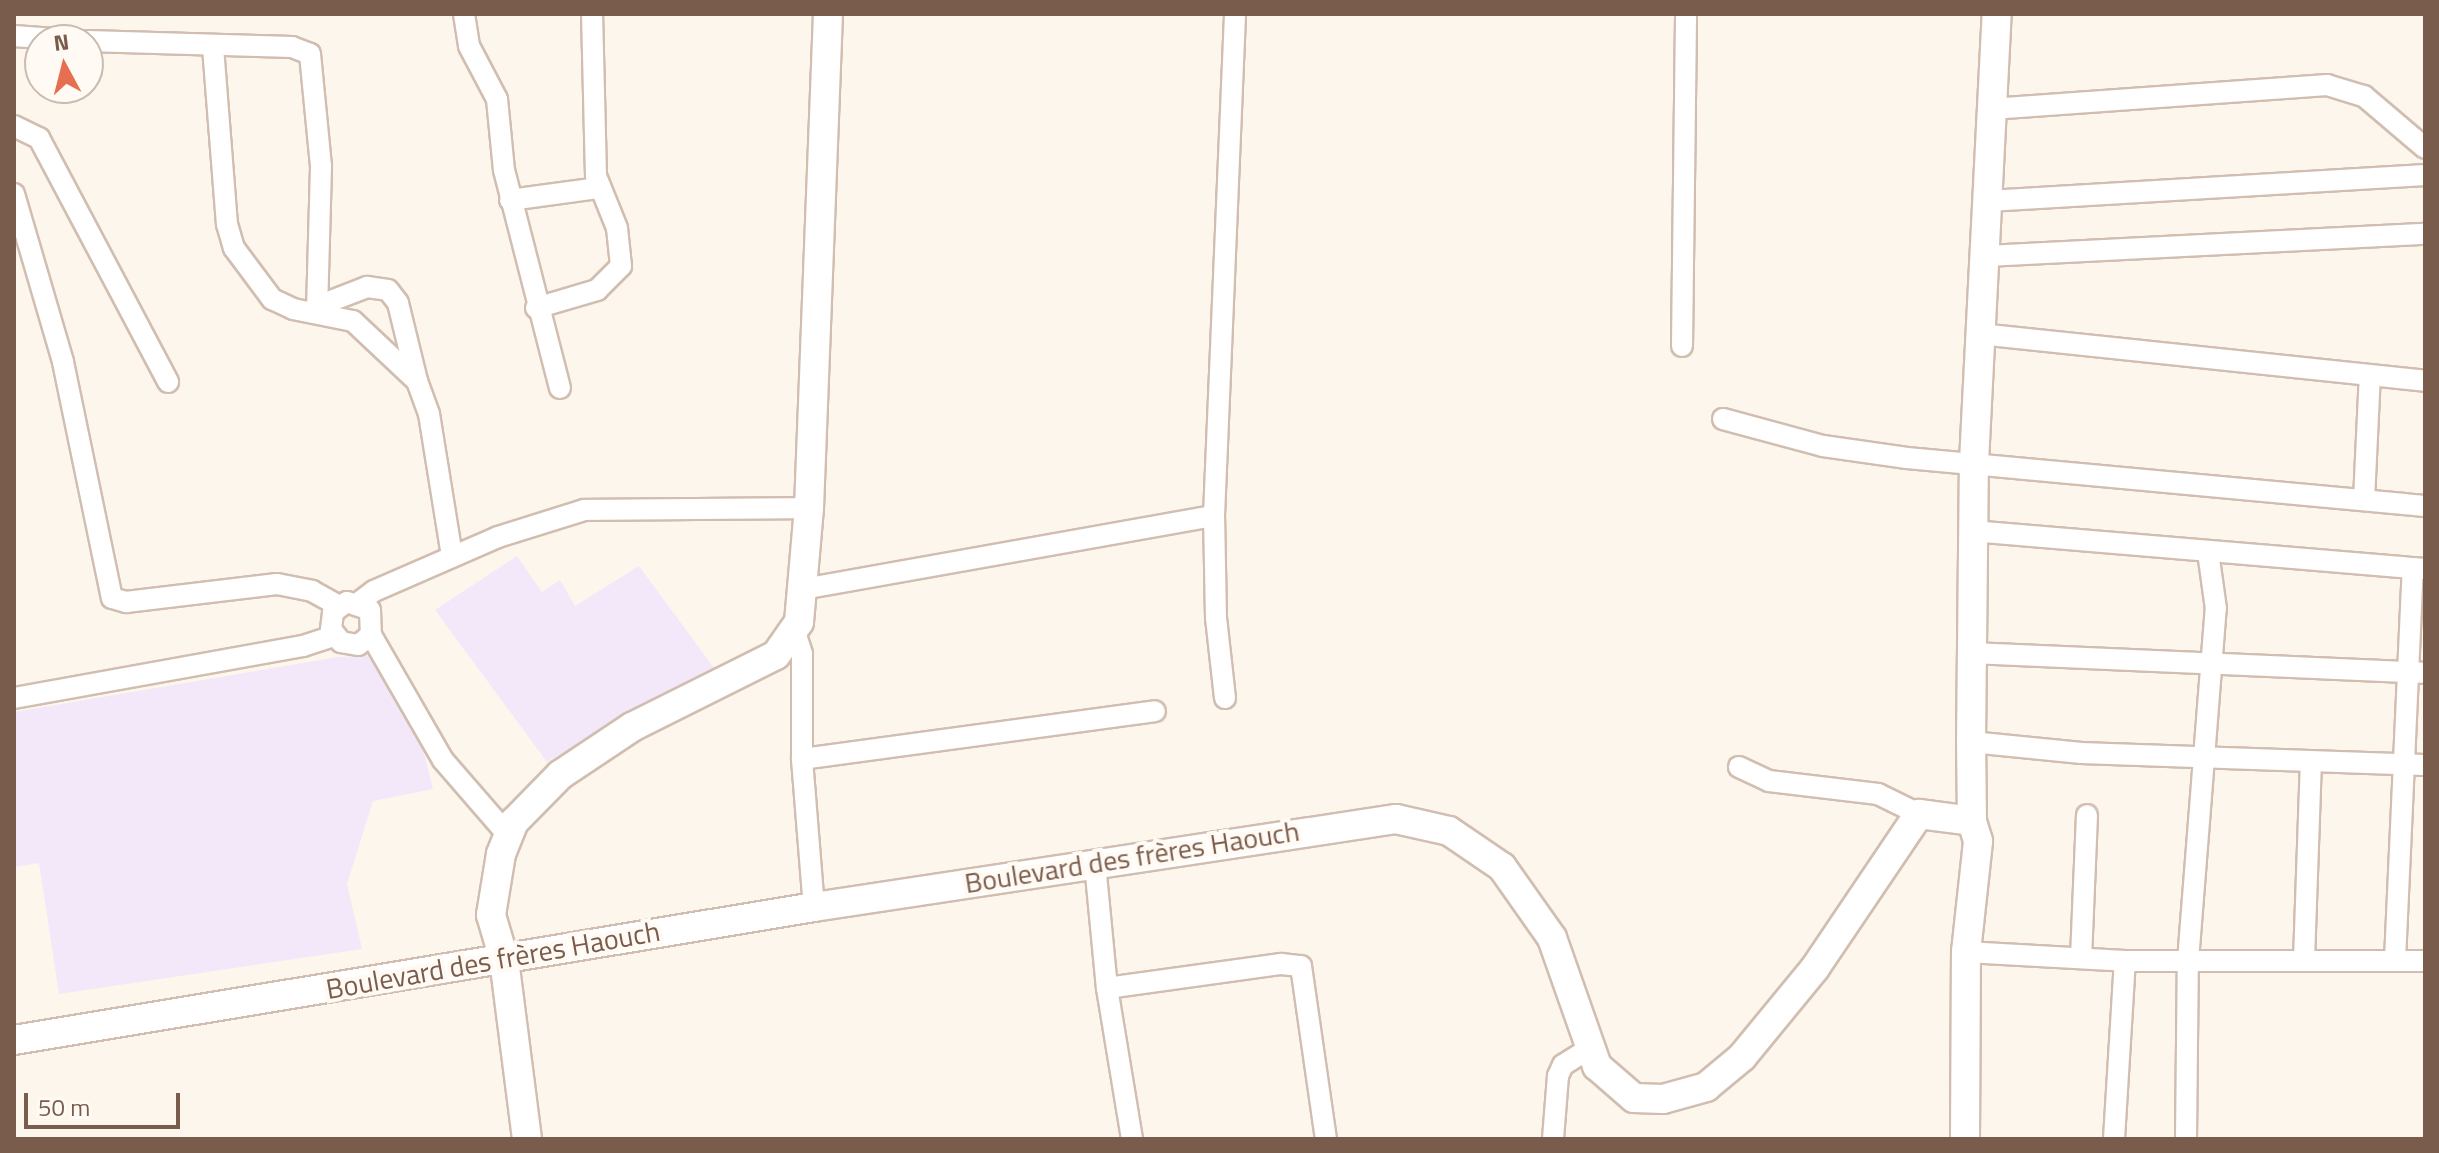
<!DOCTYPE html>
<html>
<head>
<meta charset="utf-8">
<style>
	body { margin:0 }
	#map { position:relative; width:2439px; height:1153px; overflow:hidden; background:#fdf6ec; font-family:"Titillium Web",sans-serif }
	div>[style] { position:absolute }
	.education>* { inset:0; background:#f3e8fa }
	.roads { filter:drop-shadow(2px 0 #d1beb0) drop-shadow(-2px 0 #d1beb0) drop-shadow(0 2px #d1beb0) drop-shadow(0 -2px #d1beb0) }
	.street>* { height:20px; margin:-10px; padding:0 10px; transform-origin:10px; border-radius:10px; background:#fff }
	.secondary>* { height:28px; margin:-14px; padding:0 14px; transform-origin:14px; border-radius:14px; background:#fff }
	span { translate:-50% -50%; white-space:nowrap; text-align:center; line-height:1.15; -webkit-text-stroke:8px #fffaf3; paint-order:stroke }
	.street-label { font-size:28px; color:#7a5c4d }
	.frame { position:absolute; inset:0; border:16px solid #7a5c4d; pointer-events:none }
	.north { position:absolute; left:24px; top:24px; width:80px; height:80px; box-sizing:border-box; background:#fffaf3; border:2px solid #cabbb1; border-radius:50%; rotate:353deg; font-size:22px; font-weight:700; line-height:32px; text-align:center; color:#7a5c4d }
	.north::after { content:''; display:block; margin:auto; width:28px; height:36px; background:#e76f51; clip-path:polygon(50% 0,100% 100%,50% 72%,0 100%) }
	.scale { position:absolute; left:24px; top:1093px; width:156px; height:36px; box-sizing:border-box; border:4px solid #7a5c4d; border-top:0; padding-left:10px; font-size:24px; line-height:28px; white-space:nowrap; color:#7a5c4d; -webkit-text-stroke:6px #fffaf3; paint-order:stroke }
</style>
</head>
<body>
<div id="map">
	<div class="education">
		<div style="clip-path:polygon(517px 556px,542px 592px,560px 580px,575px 606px,639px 566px,714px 668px,547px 762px,435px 610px)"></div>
		<div style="clip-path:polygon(376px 655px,416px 721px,433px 789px,373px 801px,347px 884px,362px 949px,59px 994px,39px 863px,14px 867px,14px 712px,338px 657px)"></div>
	</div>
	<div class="roads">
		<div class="street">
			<div style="left:464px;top:14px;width:32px;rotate:81deg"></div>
			<div style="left:469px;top:46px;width:60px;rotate:62.2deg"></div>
			<div style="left:497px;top:99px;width:71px;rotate:84.4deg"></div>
			<div style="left:504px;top:170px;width:225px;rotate:75.6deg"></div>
			<div style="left:14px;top:36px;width:54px;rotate:4.2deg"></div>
			<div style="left:88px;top:41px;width:204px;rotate:1.7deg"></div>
			<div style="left:292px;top:47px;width:19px;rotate:21deg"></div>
			<div style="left:310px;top:54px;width:114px;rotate:84.4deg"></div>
			<div style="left:321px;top:167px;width:146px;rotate:91.6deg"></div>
			<div style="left:213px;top:47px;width:178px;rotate:85.5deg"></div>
			<div style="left:227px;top:224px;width:25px;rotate:74deg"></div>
			<div style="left:234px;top:248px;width:64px;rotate:53.3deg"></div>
			<div style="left:272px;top:299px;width:23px;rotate:25deg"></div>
			<div style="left:293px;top:309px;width:61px;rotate:11.3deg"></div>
			<div style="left:353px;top:321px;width:88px;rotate:43.2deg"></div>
			<div style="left:417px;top:381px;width:35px;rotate:70deg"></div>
			<div style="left:429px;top:414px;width:144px;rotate:80.8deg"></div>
			<div style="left:1991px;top:109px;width:337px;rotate:-4.1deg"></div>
			<div style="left:2327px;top:85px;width:39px;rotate:17deg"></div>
			<div style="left:2364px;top:96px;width:80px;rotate:40.4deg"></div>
			<div style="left:14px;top:126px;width:28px;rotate:26deg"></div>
			<div style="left:39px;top:138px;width:276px;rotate:62.1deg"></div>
			<div style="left:14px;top:194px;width:175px;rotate:73.7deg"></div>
			<div style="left:63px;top:362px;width:241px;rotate:78.3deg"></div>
			<div style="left:112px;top:598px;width:15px;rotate:16deg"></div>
			<div style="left:126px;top:602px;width:152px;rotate:-6.8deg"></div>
			<div style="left:277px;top:584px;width:36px;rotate:11deg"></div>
			<div style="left:312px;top:591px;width:31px;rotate:29deg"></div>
			<div style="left:510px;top:200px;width:90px;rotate:-7.7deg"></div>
			<div style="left:1988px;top:201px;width:438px;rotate:-3.4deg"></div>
			<div style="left:1986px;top:256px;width:440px;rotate:-2.9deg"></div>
			<div style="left:318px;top:306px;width:53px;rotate:-21.2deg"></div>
			<div style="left:367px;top:287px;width:21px;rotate:8deg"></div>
			<div style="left:388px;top:290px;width:16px;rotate:52deg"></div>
			<div style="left:398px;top:303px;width:80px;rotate:76.3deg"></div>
			<div style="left:536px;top:308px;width:64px;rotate:-16.4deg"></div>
			<div style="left:597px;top:290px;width:34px;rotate:-45deg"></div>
			<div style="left:621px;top:266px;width:38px;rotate:-96deg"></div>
			<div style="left:617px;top:228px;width:56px;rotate:-112deg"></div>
			<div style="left:596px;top:176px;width:162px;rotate:-91.4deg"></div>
			<div style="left:1980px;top:334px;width:447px;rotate:6deg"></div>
			<div style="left:1682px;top:346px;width:332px;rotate:-89.3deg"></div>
			<div style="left:1723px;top:419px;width:104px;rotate:15.1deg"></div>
			<div style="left:1823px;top:446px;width:85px;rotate:8.1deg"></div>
			<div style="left:1907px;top:458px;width:520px;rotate:5.29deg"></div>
			<div style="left:2364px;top:500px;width:125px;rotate:-87.3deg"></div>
			<div style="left:1972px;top:531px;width:455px;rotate:4.8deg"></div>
			<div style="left:803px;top:589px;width:417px;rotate:-10.1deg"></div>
			<div style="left:358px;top:603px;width:20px;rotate:-37deg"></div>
			<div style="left:374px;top:591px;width:135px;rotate:-23.5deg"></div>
			<div style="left:498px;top:537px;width:90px;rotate:-17.4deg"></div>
			<div style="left:584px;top:510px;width:225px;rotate:-0.5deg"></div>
			<div style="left:795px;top:632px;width:23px;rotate:72deg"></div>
			<div style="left:802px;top:654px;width:105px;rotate:90deg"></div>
			<div style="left:802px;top:759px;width:148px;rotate:85.4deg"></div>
			<div style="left:371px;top:635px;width:16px;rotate:142deg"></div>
			<div style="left:358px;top:645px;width:17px;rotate:-170deg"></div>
			<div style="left:341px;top:642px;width:16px;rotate:-128deg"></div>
			<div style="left:331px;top:629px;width:17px;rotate:-83deg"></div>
			<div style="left:333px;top:612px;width:17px;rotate:-36deg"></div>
			<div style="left:347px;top:602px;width:24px;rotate:19deg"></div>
			<div style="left:370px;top:610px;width:25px;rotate:88deg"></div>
			<div style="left:371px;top:635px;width:144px;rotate:60.1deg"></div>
			<div style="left:443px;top:760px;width:99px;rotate:49.1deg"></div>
			<div style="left:1970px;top:653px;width:455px;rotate:2.5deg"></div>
			<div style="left:14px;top:698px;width:294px;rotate:-10.2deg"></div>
			<div style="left:303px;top:646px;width:33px;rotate:-18deg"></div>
			<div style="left:1225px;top:698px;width:81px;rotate:-96.4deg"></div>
			<div style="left:1216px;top:618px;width:102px;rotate:-91.1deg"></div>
			<div style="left:1214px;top:516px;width:502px;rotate:-87.6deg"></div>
			<div style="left:1971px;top:742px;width:111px;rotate:5.7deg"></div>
			<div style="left:2081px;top:753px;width:344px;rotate:2deg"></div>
			<div style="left:802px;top:759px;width:356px;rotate:-7.7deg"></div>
			<div style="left:1739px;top:767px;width:33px;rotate:25deg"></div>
			<div style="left:1769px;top:781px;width:110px;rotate:6.8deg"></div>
			<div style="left:1878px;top:794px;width:46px;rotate:26deg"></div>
			<div style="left:1095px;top:864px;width:125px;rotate:84.5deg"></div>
			<div style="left:1107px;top:988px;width:153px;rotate:80.6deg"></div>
			<div style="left:1966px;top:952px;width:159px;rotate:3.2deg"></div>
			<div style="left:2125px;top:961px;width:300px"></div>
			<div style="left:2081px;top:958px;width:143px;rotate:-87.6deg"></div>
			<div style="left:2304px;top:960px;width:198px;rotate:-88deg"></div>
			<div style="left:2395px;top:960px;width:392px;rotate:-87.4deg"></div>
			<div style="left:1107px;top:988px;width:176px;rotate:-7.9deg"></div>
			<div style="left:1281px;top:964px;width:20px;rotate:6deg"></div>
			<div style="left:1301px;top:966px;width:175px;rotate:81.8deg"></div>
			<div style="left:1553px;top:1139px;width:63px;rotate:-85.5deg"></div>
			<div style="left:1558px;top:1076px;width:12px;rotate:-66deg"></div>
			<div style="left:1563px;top:1065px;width:32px;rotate:-32deg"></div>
			<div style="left:2114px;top:1139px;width:178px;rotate:-86.5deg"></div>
			<div style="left:2186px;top:1139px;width:178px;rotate:-89.4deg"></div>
			<div style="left:2188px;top:961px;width:353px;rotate:-85.5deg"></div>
			<div style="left:2216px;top:609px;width:58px;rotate:-98deg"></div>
		</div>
		<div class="secondary">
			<div style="left:14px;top:1040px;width:811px;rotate:-9.44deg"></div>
			<div style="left:814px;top:907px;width:589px;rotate:-8.6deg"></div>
			<div style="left:1396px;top:819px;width:54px;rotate:12.8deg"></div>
			<div style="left:1449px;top:831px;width:64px;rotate:34.2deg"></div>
			<div style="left:1502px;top:867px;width:87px;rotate:54.8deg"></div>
			<div style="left:1552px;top:938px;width:136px;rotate:70.6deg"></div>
			<div style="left:1597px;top:1066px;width:49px;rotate:40.9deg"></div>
			<div style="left:1634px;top:1098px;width:29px;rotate:2deg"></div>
			<div style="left:1663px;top:1099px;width:45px;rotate:-15.6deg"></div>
			<div style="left:1706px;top:1087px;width:47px;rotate:-39.8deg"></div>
			<div style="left:1742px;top:1057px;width:115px;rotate:-50.6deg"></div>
			<div style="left:1815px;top:968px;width:186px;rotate:-56deg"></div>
			<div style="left:1919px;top:814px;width:53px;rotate:7.5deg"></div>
			<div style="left:527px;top:1139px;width:181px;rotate:-97.3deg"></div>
			<div style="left:504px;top:959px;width:46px;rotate:-106.5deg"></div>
			<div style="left:491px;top:915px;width:62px;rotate:-80.7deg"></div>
			<div style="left:501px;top:854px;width:35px;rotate:-68deg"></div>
			<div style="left:514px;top:822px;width:66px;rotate:-45.6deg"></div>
			<div style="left:560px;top:775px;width:87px;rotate:-33.7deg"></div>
			<div style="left:632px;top:727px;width:161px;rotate:-26.6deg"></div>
			<div style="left:776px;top:655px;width:40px;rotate:-55.1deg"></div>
			<div style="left:799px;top:622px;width:114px;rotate:-85deg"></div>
			<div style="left:809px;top:508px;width:494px;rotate:-87.8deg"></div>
			<div style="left:1965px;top:1139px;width:187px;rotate:-89.7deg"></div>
			<div style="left:1966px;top:952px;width:112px;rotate:-83.8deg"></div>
			<div style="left:1978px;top:841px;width:21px;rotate:-107deg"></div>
			<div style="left:1972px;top:821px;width:79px;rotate:-90.7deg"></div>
			<div style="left:1971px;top:742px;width:280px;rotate:-89.4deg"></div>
			<div style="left:1974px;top:462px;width:449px;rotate:-87.1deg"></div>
		</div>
	</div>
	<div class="street-label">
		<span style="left:1132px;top:857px;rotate:-9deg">Boulevard des frères Haouch</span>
		<span style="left:493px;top:960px;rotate:-10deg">Boulevard des frères Haouch</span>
	</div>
	<div class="frame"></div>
	<div class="north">N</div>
	<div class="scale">50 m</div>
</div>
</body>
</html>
